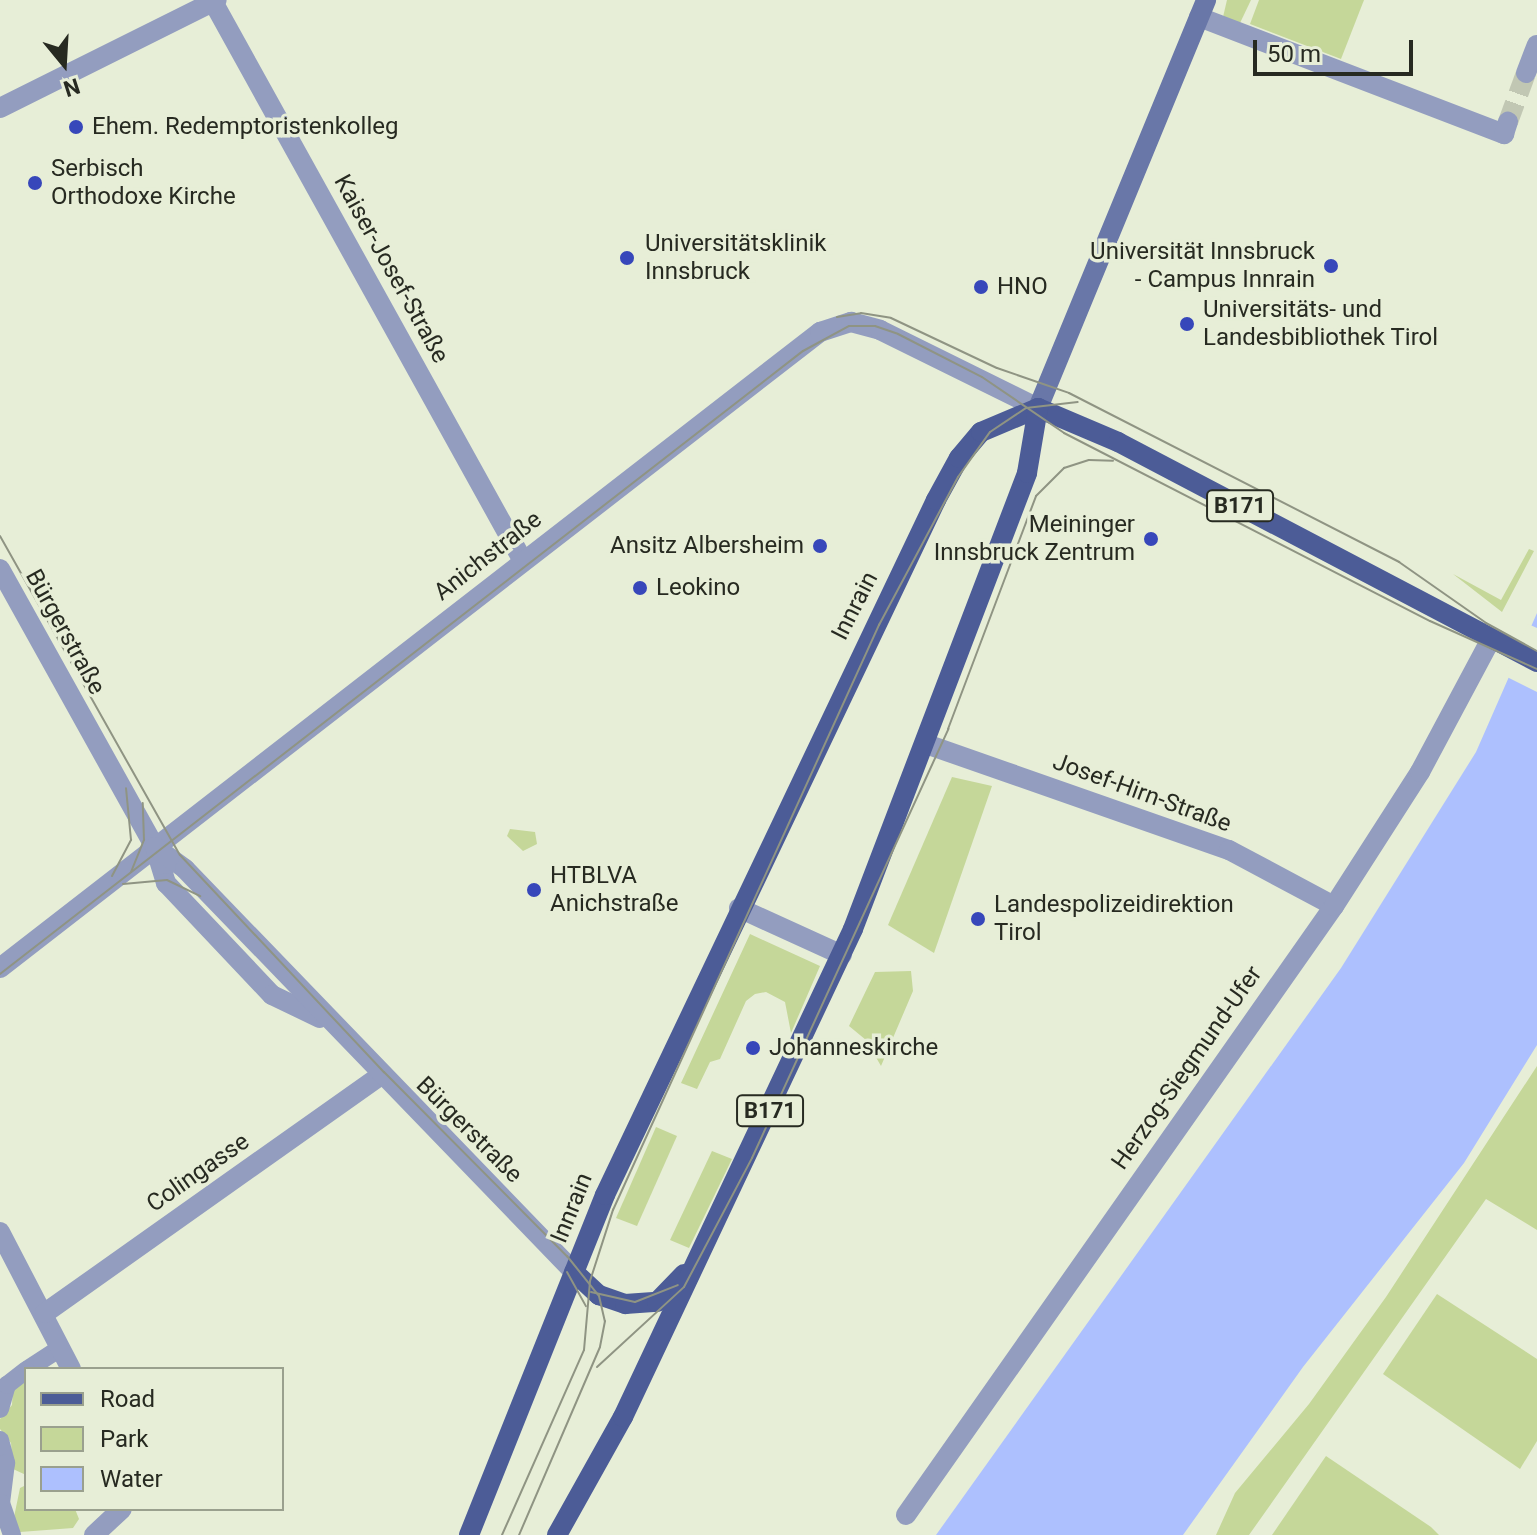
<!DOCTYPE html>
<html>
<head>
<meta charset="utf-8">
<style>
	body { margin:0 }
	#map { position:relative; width:1537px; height:1535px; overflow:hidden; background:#e7eed7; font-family:Roboto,sans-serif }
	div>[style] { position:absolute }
	.green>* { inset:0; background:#c5d799 }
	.water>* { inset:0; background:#adc0fe }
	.pier>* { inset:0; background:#e7eed7 }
	.minor-tunnel>* { height:20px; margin-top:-10px; transform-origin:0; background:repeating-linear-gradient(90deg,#c1c7b3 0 20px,transparent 0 30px) }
	.pedestrian>* { height:18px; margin:-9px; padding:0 9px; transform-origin:9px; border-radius:9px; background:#939dbf }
	.minor>* { height:20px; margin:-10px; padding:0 10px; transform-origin:10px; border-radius:10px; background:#939dbf }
	.tertiary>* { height:20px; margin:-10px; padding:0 10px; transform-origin:10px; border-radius:10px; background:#939dbf }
	.secondary>* { height:20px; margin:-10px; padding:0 10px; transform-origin:10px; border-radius:10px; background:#6977a8 }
	.primary>* { height:20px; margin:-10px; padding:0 10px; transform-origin:10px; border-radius:10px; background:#4c5c97 }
	.tram>* { height:2px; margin:-1px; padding:0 1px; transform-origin:1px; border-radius:1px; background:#8f9483 }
	.dots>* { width:22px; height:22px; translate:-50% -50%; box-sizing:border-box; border:4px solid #e7eed7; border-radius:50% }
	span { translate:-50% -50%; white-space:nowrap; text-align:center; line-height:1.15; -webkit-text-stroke:7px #e7eed7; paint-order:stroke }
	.shield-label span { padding:2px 6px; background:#e7eed7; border:2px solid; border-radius:6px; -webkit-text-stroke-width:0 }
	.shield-label { font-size:22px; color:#272a21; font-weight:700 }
	.poi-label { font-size:24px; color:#272a21 }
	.left { translate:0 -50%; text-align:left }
	.right { translate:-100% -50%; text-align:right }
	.street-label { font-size:24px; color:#272a21 }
	.legend { position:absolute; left:24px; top:1367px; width:260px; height:144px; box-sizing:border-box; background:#e7eed7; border:2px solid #9aa08e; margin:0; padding:10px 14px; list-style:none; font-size:24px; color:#272a21 }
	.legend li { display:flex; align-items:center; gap:16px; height:40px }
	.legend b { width:40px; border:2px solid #9aa08e }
	.north { position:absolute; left:24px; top:24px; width:80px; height:80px; -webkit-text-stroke:6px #e7eed7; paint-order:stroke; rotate:162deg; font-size:22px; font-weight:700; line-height:32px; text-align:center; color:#272a21 }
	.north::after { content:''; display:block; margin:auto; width:28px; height:36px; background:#272a21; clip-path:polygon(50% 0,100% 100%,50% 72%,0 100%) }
	.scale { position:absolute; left:1253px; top:40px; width:160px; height:36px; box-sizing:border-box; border:4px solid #272a21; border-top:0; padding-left:10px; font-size:24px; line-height:28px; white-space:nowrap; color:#272a21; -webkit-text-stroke:6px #e7eed7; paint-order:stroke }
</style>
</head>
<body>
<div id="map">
	<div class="green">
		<div style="clip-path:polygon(1227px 0,1251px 0,1240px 23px,1223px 17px)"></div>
		<div style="clip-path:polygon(1259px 0,1364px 0,1341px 59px,1250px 24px)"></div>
		<div style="clip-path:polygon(1529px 549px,1534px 551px,1502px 612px,1453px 574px,1501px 600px)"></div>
		<div style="clip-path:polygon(952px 777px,992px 786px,934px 953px,888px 925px)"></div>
		<div style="clip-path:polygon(510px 829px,535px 832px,537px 844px,523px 851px,507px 836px)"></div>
		<div style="clip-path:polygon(750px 934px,820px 966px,791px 1033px,785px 1002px,766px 992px,755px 994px,746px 1001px,720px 1059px,710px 1062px,697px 1089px,681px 1083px)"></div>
		<div style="clip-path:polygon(911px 971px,913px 991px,881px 1066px,866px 1040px,849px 1026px,875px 972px)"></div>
		<div style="clip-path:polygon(1537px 1066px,1537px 1230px,1486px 1199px,1249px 1535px,1216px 1535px,1235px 1493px,1309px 1404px,1386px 1297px)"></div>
		<div style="clip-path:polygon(656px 1127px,677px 1136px,637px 1226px,616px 1218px)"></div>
		<div style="clip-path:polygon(712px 1151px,732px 1159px,689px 1248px,670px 1240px)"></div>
		<div style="clip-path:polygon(1437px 1294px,1537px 1359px,1537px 1441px,1520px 1469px,1383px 1374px)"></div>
		<div style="clip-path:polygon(26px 1377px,26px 1475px,13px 1469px,11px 1443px,0 1429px,0 1419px,12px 1405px,13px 1385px)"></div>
		<div style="clip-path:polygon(1326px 1456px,1431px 1527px,1439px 1535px,1272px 1535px)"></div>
		<div style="clip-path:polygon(26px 1485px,26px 1509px,75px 1509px,79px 1519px,73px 1528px,20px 1532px,13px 1522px,20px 1488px)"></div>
	</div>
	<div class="water">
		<div style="clip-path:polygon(1537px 613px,1537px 1045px,1464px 1163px,1303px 1367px,1183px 1535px,936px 1535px,1341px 968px,1476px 752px)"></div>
	</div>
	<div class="pier">
		<div style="clip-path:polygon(1528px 624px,1537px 628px,1537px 692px,1505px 676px)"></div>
	</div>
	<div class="minor-tunnel">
		<div style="left:1508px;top:122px;width:52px;rotate:-69.8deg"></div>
	</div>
	<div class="pedestrian">
		<div style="left:28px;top:1369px;width:37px;rotate:-33deg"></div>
		<div style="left:0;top:1409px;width:25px;rotate:-74deg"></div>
		<div style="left:7px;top:1385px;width:24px;rotate:-38deg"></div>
		<div style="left:0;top:1440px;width:24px;rotate:75deg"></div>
		<div style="left:6px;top:1463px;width:40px;rotate:97.1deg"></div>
		<div style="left:1px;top:1503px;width:34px;rotate:71deg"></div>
	</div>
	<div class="minor">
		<div style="left:212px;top:0;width:641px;rotate:61deg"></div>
		<div style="left:1199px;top:17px;width:327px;rotate:21deg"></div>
		<div style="left:1504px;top:134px;width:13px;rotate:-72deg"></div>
		<div style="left:1526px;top:73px;width:30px;rotate:-69deg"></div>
		<div style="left:0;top:108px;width:242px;rotate:-26.5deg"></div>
		<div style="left:926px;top:744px;width:321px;rotate:19.3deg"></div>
		<div style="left:1229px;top:850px;width:119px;rotate:28.1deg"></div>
		<div style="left:739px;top:908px;width:113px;rotate:24.5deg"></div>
		<div style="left:0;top:968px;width:1038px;rotate:-37.8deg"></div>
		<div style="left:820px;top:332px;width:33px;rotate:-18deg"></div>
		<div style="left:851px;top:322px;width:30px;rotate:15deg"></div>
		<div style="left:880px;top:330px;width:176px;rotate:26.3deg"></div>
		<div style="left:0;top:1232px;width:154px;rotate:62.6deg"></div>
		<div style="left:45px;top:1313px;width:410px;rotate:-35.3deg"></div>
		<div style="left:906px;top:1515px;width:744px;rotate:-54.9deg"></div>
		<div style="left:1334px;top:906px;width:159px;rotate:-57.3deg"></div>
		<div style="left:1420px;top:772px;width:151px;rotate:-61.9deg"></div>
		<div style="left:94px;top:1535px;width:38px;rotate:-43deg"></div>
	</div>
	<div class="tertiary">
		<div style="left:0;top:569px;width:318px;rotate:60.9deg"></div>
		<div style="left:155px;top:847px;width:38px;rotate:73deg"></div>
		<div style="left:166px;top:883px;width:154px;rotate:46.6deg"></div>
		<div style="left:272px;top:995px;width:53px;rotate:25.6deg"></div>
		<div style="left:155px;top:847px;width:37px;rotate:36deg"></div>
		<div style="left:185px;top:869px;width:560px;rotate:46.01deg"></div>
	</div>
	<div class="secondary">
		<div style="left:1038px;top:408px;width:441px;rotate:-67.6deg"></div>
	</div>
	<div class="primary">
		<div style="left:1038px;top:408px;width:87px;rotate:23deg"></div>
		<div style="left:1118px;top:442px;width:473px;rotate:27.7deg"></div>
		<div style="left:574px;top:1272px;width:34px;rotate:43deg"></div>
		<div style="left:599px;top:1295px;width:28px;rotate:19deg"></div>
		<div style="left:625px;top:1304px;width:32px;rotate:-4deg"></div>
		<div style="left:657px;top:1302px;width:39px;rotate:-46deg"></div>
		<div style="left:469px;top:1535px;width:366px;rotate:-68.2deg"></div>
		<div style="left:605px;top:1195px;width:770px;rotate:-64.53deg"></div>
		<div style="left:936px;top:500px;width:48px;rotate:-61.3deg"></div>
		<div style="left:959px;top:458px;width:34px;rotate:-50deg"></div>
		<div style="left:981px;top:432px;width:62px;rotate:-22.8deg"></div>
		<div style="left:557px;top:1535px;width:135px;rotate:-60.8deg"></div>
		<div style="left:623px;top:1417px;width:539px;rotate:-64.76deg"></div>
		<div style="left:853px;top:929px;width:488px;rotate:-69.1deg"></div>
		<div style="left:1027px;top:473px;width:66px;rotate:-80.4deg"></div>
	</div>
	<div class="tram">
		<div style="left:837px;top:317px;width:24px;rotate:-9deg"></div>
		<div style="left:861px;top:313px;width:30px;rotate:9deg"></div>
		<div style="left:891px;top:318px;width:117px;rotate:25.3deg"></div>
		<div style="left:997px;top:368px;width:76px;rotate:19.1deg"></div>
		<div style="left:1069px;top:393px;width:371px;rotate:27.1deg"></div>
		<div style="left:1399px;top:562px;width:106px;rotate:35deg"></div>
		<div style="left:1486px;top:623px;width:58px;rotate:28.8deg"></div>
		<div style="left:0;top:536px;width:366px;rotate:60.6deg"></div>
		<div style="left:180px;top:855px;width:298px;rotate:46.8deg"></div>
		<div style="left:384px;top:1072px;width:260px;rotate:45.2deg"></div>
		<div style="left:567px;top:1256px;width:51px;rotate:51.3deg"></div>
		<div style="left:599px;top:1296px;width:26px;rotate:77deg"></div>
		<div style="left:605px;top:1321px;width:26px;rotate:101deg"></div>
		<div style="left:600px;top:1347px;width:205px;rotate:113.3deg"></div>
		<div style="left:131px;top:872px;width:35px;rotate:-68deg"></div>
		<div style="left:144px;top:840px;width:37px;rotate:-92deg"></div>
		<div style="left:112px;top:876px;width:41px;rotate:-62.2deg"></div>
		<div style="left:131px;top:840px;width:52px;rotate:-95.5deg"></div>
		<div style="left:123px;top:884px;width:44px;rotate:-5.2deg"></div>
		<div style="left:167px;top:880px;width:37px;rotate:26deg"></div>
		<div style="left:0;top:974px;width:1016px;rotate:-37.81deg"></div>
		<div style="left:803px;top:351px;width:52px;rotate:-28.5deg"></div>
		<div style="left:849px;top:326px;width:26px"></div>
		<div style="left:875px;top:326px;width:24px;rotate:19deg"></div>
		<div style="left:898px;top:334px;width:94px;rotate:27.1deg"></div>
		<div style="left:982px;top:377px;width:99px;rotate:34.3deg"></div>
		<div style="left:1064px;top:433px;width:411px;rotate:27.2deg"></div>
		<div style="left:1430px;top:621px;width:117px;rotate:24.2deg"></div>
		<div style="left:567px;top:1272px;width:39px;rotate:61deg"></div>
		<div style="left:591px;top:1292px;width:45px;rotate:12.8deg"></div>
		<div style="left:635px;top:1302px;width:46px;rotate:-21.6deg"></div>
		<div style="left:597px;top:1367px;width:118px;rotate:-42.6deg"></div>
		<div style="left:684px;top:1287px;width:146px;rotate:-62.2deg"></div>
		<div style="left:752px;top:1158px;width:472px;rotate:-65.4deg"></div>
		<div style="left:948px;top:729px;width:249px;rotate:-69.3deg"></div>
		<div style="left:1036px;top:496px;width:40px;rotate:-45deg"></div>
		<div style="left:1064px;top:468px;width:26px;rotate:-18deg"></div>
		<div style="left:1089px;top:460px;width:24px;rotate:2deg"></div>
		<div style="left:502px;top:1535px;width:202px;rotate:-66.1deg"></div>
		<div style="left:584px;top:1350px;width:69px;rotate:-85deg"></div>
		<div style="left:590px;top:1281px;width:75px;rotate:-72.1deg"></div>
		<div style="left:613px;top:1210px;width:643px;rotate:-65.55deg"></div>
		<div style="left:879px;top:625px;width:168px;rotate:-61.9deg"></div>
		<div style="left:958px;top:477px;width:55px;rotate:-54.6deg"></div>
		<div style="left:990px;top:432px;width:43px;rotate:-33.7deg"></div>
		<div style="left:1026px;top:408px;width:52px;rotate:-6.6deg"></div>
	</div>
	<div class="dots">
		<div style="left:76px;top:127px;background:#3747ba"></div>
		<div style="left:35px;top:183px;background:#3747ba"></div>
		<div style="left:627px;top:258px;background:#3747ba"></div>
		<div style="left:1331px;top:266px;background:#3747ba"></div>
		<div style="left:981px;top:287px;background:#3747ba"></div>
		<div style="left:1187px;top:324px;background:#3747ba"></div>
		<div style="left:1151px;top:539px;background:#3747ba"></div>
		<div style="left:820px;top:546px;background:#3747ba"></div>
		<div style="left:640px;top:588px;background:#3747ba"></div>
		<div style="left:534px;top:890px;background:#3747ba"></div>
		<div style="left:978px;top:919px;background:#3747ba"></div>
		<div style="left:753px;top:1048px;background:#3747ba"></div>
	</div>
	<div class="shield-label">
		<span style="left:1240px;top:506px">B171</span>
		<span style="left:770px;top:1111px">B171</span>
	</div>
	<div class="poi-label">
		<span class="left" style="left:92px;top:127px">Ehem. Redemptoristenkolleg</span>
		<span class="left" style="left:51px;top:183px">Serbisch<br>Orthodoxe Kirche</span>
		<span class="left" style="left:645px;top:258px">Universitätsklinik<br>Innsbruck</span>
		<span class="right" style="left:1315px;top:266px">Universität Innsbruck<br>- Campus Innrain</span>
		<span class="left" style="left:997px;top:287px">HNO</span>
		<span class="left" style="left:1203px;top:324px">Universitäts- und<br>Landesbibliothek Tirol</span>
		<span class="right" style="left:1135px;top:539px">Meininger<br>Innsbruck Zentrum</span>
		<span class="right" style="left:804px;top:546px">Ansitz Albersheim</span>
		<span class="left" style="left:656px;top:588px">Leokino</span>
		<span class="left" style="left:550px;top:890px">HTBLVA<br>Anichstraße</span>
		<span class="left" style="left:994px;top:919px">Landespolizeidirektion<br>Tirol</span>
		<span class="left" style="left:769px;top:1048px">Johanneskirche</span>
	</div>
	<div class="street-label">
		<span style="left:391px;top:269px;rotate:61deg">Kaiser-Josef-Straße</span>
		<span style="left:488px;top:556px;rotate:-38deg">Anichstraße</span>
		<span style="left:855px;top:606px;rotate:-63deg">Innrain</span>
		<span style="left:65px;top:632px;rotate:61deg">Bürgerstraße</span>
		<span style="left:1142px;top:793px;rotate:20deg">Josef-Hirn-Straße</span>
		<span style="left:1187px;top:1068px;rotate:-55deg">Herzog-Siegmund-Ufer</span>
		<span style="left:469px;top:1130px;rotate:45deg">Bürgerstraße</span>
		<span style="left:198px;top:1173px;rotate:-35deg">Colingasse</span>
		<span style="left:572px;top:1208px;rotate:-68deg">Innrain</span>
	</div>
	<ul class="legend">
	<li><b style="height:10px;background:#4c5c97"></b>Road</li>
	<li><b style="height:22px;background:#c5d799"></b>Park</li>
	<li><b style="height:22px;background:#adc0fe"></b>Water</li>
	</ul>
	<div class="north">N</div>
	<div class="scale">50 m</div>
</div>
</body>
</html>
